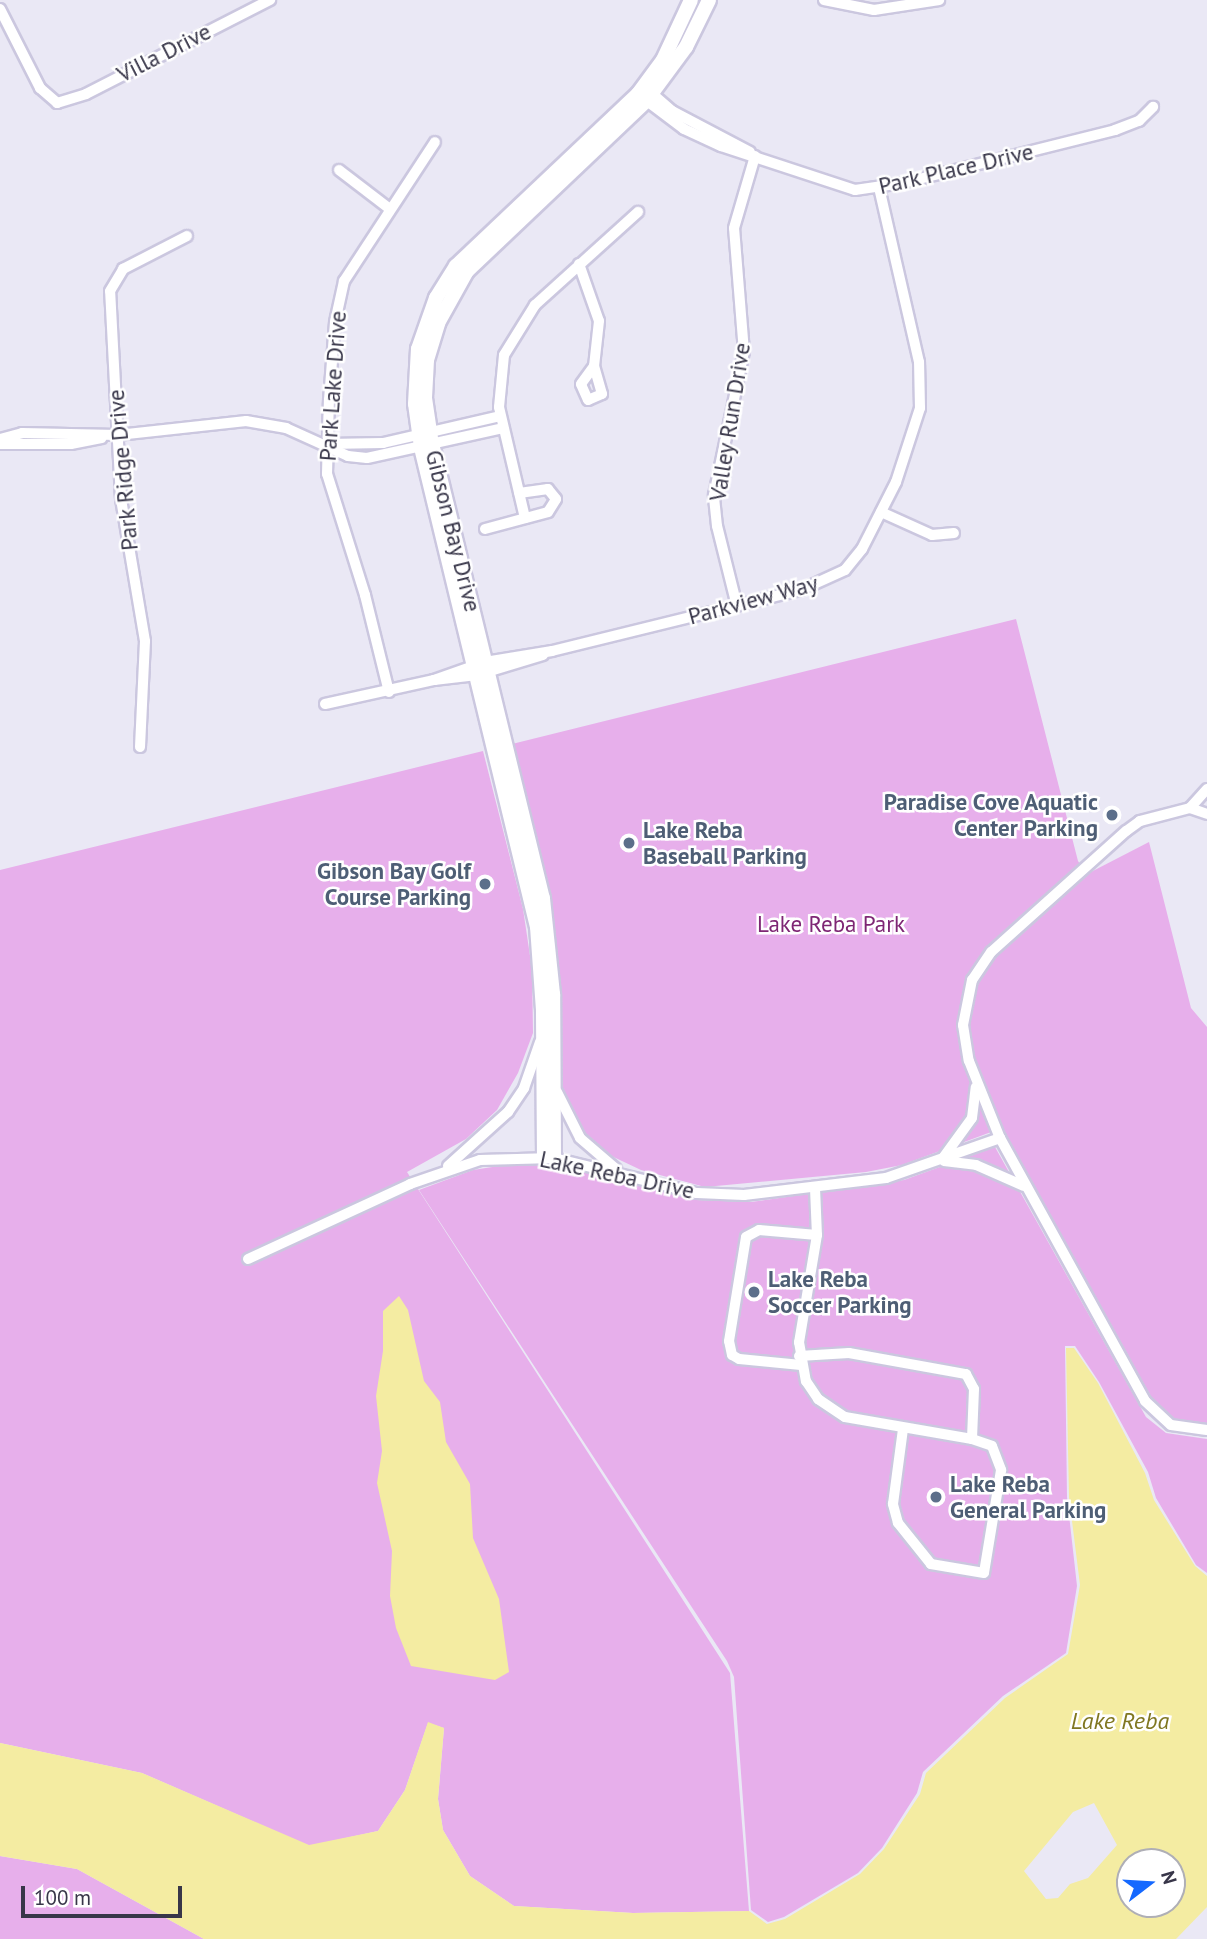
<!DOCTYPE html>
<html>
<head>
<meta charset="utf-8">
<style>
	body { margin:0 }
	#map { position:relative; width:1207px; height:1939px; overflow:hidden; background:#eae8f5; font-family:"PT Sans",sans-serif }
	div>[style] { position:absolute }
	.green>* { inset:0; background:#e7afeb }
	.water>* { inset:0; background:#f4eca2 }
	.roads { filter:drop-shadow(2px 0 #cbc7df) drop-shadow(-2px 0 #cbc7df) drop-shadow(0 2px #cbc7df) drop-shadow(0 -2px #cbc7df) }
	.minor>* { height:10px; margin:-5px; padding:0 5px; transform-origin:5px; border-radius:5px; background:#fff }
	.tertiary>* { height:14px; margin:-7px; padding:0 7px; transform-origin:7px; border-radius:7px; background:#fff }
	.dots>* { width:19px; height:19px; translate:-50% -50%; box-sizing:border-box; border:4px solid #fff; border-radius:50% }
	span { translate:-50% -50%; white-space:nowrap; text-align:center; line-height:1.15; -webkit-text-stroke:5px #fff; paint-order:stroke }
	.street-label { font-size:23px; color:#383649 }
	.service-label { font-size:23px; color:#4e5e75; font-weight:700 }
	.right { translate:-100% -50%; text-align:right }
	.left { translate:0 -50%; text-align:left }
	.park-label { font-size:23px; color:#7e2674 }
	.water-label { font-size:24px; color:#807721; font-style:italic }
	.north { position:absolute; left:1116px; top:1848px; width:70px; height:70px; box-sizing:border-box; background:#fff; border:2px solid #afafb6; border-radius:50%; rotate:73deg; font-size:19px; font-weight:700; line-height:28px; text-align:center; color:#383649 }
	.north::after { content:''; display:block; margin:auto; width:24px; height:32px; background:#1569ff; clip-path:polygon(50% 0,100% 100%,50% 72%,0 100%) }
	.scale { position:absolute; left:21px; top:1886px; width:161px; height:32px; box-sizing:border-box; border:4px solid #383649; border-top:0; padding-left:9px; font-size:21px; line-height:24px; white-space:nowrap; color:#383649; -webkit-text-stroke:5px #fff; paint-order:stroke }
</style>
</head>
<body>
<div id="map">
	<div class="green">
		<div style="clip-path:polygon(1016px 619px,1078px 861px,1087px 874px,1149px 842px,1191px 1008px,1207px 1027px,1207px 1423px,1176px 1420px,1154px 1402px,1002px 1128px,902px 1165px,866px 1172px,705px 1187px,641px 1170px,603px 1152px,581px 1132px,563px 1094px,555px 937px,512px 744px)"></div>
		<div style="clip-path:polygon(483px 751px,523px 909px,532px 969px,533px 1033px,518px 1073px,497px 1110px,466px 1139px,407px 1172px,730px 1673px,749px 1911px,633px 1913px,514px 1906px,470px 1876px,443px 1830px,438px 1799px,444px 1728px,428px 1723px,405px 1790px,378px 1831px,309px 1846px,142px 1773px,0 1743px,0 870px)"></div>
		<div style="clip-path:polygon(995px 1147px,1146px 1417px,1166px 1433px,1207px 1439px,1207px 1573px,1196px 1565px,1156px 1498px,1148px 1472px,1099px 1382px,1075px 1346px,1065px 1346px,1067px 1497px,1077px 1586px,1066px 1653px,1003px 1696px,923px 1772px,917px 1793px,882px 1848px,858px 1873px,784px 1917px,768px 1922px,751px 1910px,734px 1677px,727px 1661px,419px 1190px,473px 1170px,519px 1163px,578px 1170px,696px 1200px,751px 1202px,904px 1180px)"></div>
		<div style="clip-path:polygon(0 1856px,77px 1869px,204px 1939px,0 1939px)"></div>
	</div>
	<div class="water">
		<div style="clip-path:polygon(399px 1296px,408px 1310px,424px 1381px,440px 1402px,446px 1442px,470px 1484px,473px 1538px,499px 1599px,509px 1672px,495px 1680px,411px 1666px,396px 1628px,390px 1596px,392px 1551px,377px 1483px,382px 1451px,376px 1396px,383px 1351px,383px 1311px)"></div>
		<div style="clip-path:polygon(evenodd,1066px 1348px,1074px 1348px,1098px 1383px,1145px 1473px,1154px 1500px,1195px 1566px,1207px 1576px,1207px 1907px,1176px 1939px,204px 1939px,77px 1869px,0 1856px,0 1743px,142px 1773px,309px 1845px,378px 1831px,405px 1790px,428px 1722px,444px 1728px,438px 1799px,443px 1830px,470px 1876px,514px 1906px,633px 1913px,749px 1911px,767px 1924px,785px 1919px,860px 1874px,884px 1849px,920px 1794px,926px 1773px,1005px 1698px,1068px 1654px,1080px 1585px,1069px 1497px,1066px 1348px,1094px 1803px,1117px 1845px,1088px 1878px,1070px 1884px,1058px 1898px,1046px 1899px,1024px 1871px,1073px 1812px,1094px 1803px,1066px 1348px,1172px 1862px,1172px 1904px,1130px 1904px,1130px 1862px,1172px 1862px)"></div>
	</div>
	<div class="roads">
		<div class="minor">
			<div style="left:824px;top:0;width:51px;rotate:11.3deg"></div>
			<div style="left:874px;top:10px;width:66px;rotate:-8.7deg"></div>
			<div style="left:0;top:9px;width:89px;rotate:63.1deg"></div>
			<div style="left:40px;top:88px;width:23px;rotate:41deg"></div>
			<div style="left:57px;top:103px;width:30px;rotate:-17deg"></div>
			<div style="left:86px;top:94px;width:207px;rotate:-27.1deg"></div>
			<div style="left:648px;top:90px;width:32px;rotate:41deg"></div>
			<div style="left:672px;top:111px;width:88px;rotate:27.7deg"></div>
			<div style="left:643px;top:98px;width:51px;rotate:37.1deg"></div>
			<div style="left:684px;top:129px;width:41px;rotate:24.7deg"></div>
			<div style="left:721px;top:146px;width:141px;rotate:18.2deg"></div>
			<div style="left:855px;top:190px;width:49px;rotate:-8.3deg"></div>
			<div style="left:903px;top:183px;width:219px;rotate:-14deg"></div>
			<div style="left:1115px;top:130px;width:26px;rotate:-21deg"></div>
			<div style="left:1139px;top:121px;width:20px;rotate:-45deg"></div>
			<div style="left:339px;top:170px;width:64px;rotate:37.4deg"></div>
			<div style="left:579px;top:264px;width:60px;rotate:70.7deg"></div>
			<div style="left:599px;top:321px;width:45px;rotate:96.3deg"></div>
			<div style="left:594px;top:366px;width:29px;rotate:74deg"></div>
			<div style="left:602px;top:394px;width:15px;rotate:157deg"></div>
			<div style="left:588px;top:400px;width:17px;rotate:-114deg"></div>
			<div style="left:581px;top:384px;width:22px;rotate:-54deg"></div>
			<div style="left:0;top:439px;width:23px;rotate:-15deg"></div>
			<div style="left:22px;top:433px;width:96px;rotate:1.2deg"></div>
			<div style="left:118px;top:435px;width:129px;rotate:-6.2deg"></div>
			<div style="left:246px;top:421px;width:41px;rotate:9.9deg"></div>
			<div style="left:286px;top:428px;width:68px;rotate:24.3deg"></div>
			<div style="left:348px;top:456px;width:19px;rotate:6deg"></div>
			<div style="left:367px;top:458px;width:139px;rotate:-12.4deg"></div>
			<div style="left:0;top:444px;width:71px"></div>
			<div style="left:71px;top:444px;width:31px;rotate:-11deg"></div>
			<div style="left:328px;top:444px;width:55px;rotate:-1deg"></div>
			<div style="left:383px;top:443px;width:120px;rotate:-13deg"></div>
			<div style="left:881px;top:512px;width:56px;rotate:24.3deg"></div>
			<div style="left:932px;top:535px;width:22px;rotate:-5deg"></div>
			<div style="left:525px;top:518px;width:114px;rotate:-103.2deg"></div>
			<div style="left:499px;top:407px;width:52px;rotate:-84.5deg"></div>
			<div style="left:504px;top:355px;width:59px;rotate:-58.2deg"></div>
			<div style="left:535px;top:305px;width:139px;rotate:-42.1deg"></div>
			<div style="left:485px;top:529px;width:65px;rotate:-15.1deg"></div>
			<div style="left:548px;top:512px;width:15px;rotate:-58deg"></div>
			<div style="left:556px;top:499px;width:13px;rotate:-129deg"></div>
			<div style="left:548px;top:489px;width:29px;rotate:172deg"></div>
			<div style="left:737px;top:606px;width:82px;rotate:-104deg"></div>
			<div style="left:717px;top:526px;width:31px;rotate:-96deg"></div>
			<div style="left:714px;top:495px;width:146px;rotate:-78.2deg"></div>
			<div style="left:744px;top:352px;width:124px;rotate:-94.6deg"></div>
			<div style="left:734px;top:228px;width:75px;rotate:-73.7deg"></div>
			<div style="left:434px;top:680px;width:43px;rotate:-6.6deg"></div>
			<div style="left:477px;top:675px;width:69px;rotate:-16.9deg"></div>
			<div style="left:389px;top:692px;width:100px;rotate:-103.9deg"></div>
			<div style="left:365px;top:595px;width:127px;rotate:-107.4deg"></div>
			<div style="left:327px;top:474px;width:74px;rotate:-88.5deg"></div>
			<div style="left:329px;top:400px;width:78px;rotate:-85.6deg"></div>
			<div style="left:335px;top:322px;width:42px;rotate:-77.6deg"></div>
			<div style="left:344px;top:281px;width:166px;rotate:-56.8deg"></div>
			<div style="left:325px;top:704px;width:112px;rotate:-12.4deg"></div>
			<div style="left:434px;top:680px;width:54px;rotate:-19.4deg"></div>
			<div style="left:485px;top:662px;width:68px;rotate:-9.3deg"></div>
			<div style="left:552px;top:651px;width:256px;rotate:-13.8deg"></div>
			<div style="left:801px;top:590px;width:48px;rotate:-24.4deg"></div>
			<div style="left:845px;top:570px;width:27px;rotate:-51deg"></div>
			<div style="left:862px;top:549px;width:75px;rotate:-63.1deg"></div>
			<div style="left:896px;top:482px;width:78px;rotate:-72deg"></div>
			<div style="left:920px;top:408px;width:46px;rotate:-91.2deg"></div>
			<div style="left:919px;top:362px;width:179px;rotate:-102.9deg"></div>
			<div style="left:140px;top:747px;width:106px;rotate:-87.3deg"></div>
			<div style="left:145px;top:641px;width:144px;rotate:-99.6deg"></div>
			<div style="left:121px;top:499px;width:208px;rotate:-93deg"></div>
			<div style="left:110px;top:291px;width:26px;rotate:-59deg"></div>
			<div style="left:123px;top:269px;width:72px;rotate:-27.3deg"></div>
			<div style="left:1207px;top:789px;width:25px;rotate:132deg"></div>
			<div style="left:1190px;top:808px;width:18px;rotate:19deg"></div>
			<div style="left:1190px;top:808px;width:52px;rotate:165.4deg"></div>
			<div style="left:1140px;top:821px;width:17px;rotate:144deg"></div>
			<div style="left:1126px;top:831px;width:181px;rotate:138.1deg"></div>
			<div style="left:991px;top:952px;width:34px;rotate:124deg"></div>
			<div style="left:972px;top:980px;width:46px;rotate:101.3deg"></div>
			<div style="left:963px;top:1025px;width:36px;rotate:81deg"></div>
			<div style="left:969px;top:1061px;width:83px;rotate:68.1deg"></div>
			<div style="left:1000px;top:1138px;width:300px;rotate:61.1deg"></div>
			<div style="left:1145px;top:1401px;width:35px;rotate:43deg"></div>
			<div style="left:1171px;top:1425px;width:36px;rotate:8deg"></div>
			<div style="left:557px;top:1092px;width:51px;rotate:63.4deg"></div>
			<div style="left:580px;top:1138px;width:48px;rotate:40.7deg"></div>
			<div style="left:943px;top:1158px;width:49px;rotate:-54.1deg"></div>
			<div style="left:972px;top:1118px;width:31px;rotate:-83deg"></div>
			<div style="left:944px;top:1161px;width:32px;rotate:7deg"></div>
			<div style="left:976px;top:1165px;width:52px;rotate:23.6deg"></div>
			<div style="left:448px;top:1166px;width:81px;rotate:-42deg"></div>
			<div style="left:508px;top:1112px;width:29px;rotate:-56deg"></div>
			<div style="left:524px;top:1088px;width:49px;rotate:-70.8deg"></div>
			<div style="left:815px;top:1188px;width:47px;rotate:87.6deg"></div>
			<div style="left:817px;top:1235px;width:109px;rotate:99.5deg"></div>
			<div style="left:799px;top:1342px;width:40px;rotate:80deg"></div>
			<div style="left:806px;top:1381px;width:22px;rotate:56deg"></div>
			<div style="left:818px;top:1399px;width:32px;rotate:34deg"></div>
			<div style="left:845px;top:1417px;width:129px;rotate:9.8deg"></div>
			<div style="left:972px;top:1439px;width:21px;rotate:19deg"></div>
			<div style="left:992px;top:1446px;width:26px;rotate:69deg"></div>
			<div style="left:1001px;top:1470px;width:104px;rotate:99.4deg"></div>
			<div style="left:984px;top:1573px;width:54px;rotate:-170.4deg"></div>
			<div style="left:931px;top:1564px;width:53px;rotate:-128.8deg"></div>
			<div style="left:898px;top:1523px;width:20px;rotate:-105deg"></div>
			<div style="left:893px;top:1504px;width:76px;rotate:-82.4deg"></div>
			<div style="left:248px;top:1259px;width:179px;rotate:-24.8deg"></div>
			<div style="left:410px;top:1184px;width:74px;rotate:-18.9deg"></div>
			<div style="left:480px;top:1160px;width:74px;rotate:-1.5deg"></div>
			<div style="left:554px;top:1158px;width:147px;rotate:13.8deg"></div>
			<div style="left:697px;top:1193px;width:47px;rotate:2.4deg"></div>
			<div style="left:744px;top:1195px;width:143px;rotate:-6.8deg"></div>
			<div style="left:886px;top:1178px;width:121px;rotate:-19.3deg"></div>
			<div style="left:799px;top:1356px;width:50px;rotate:-3.4deg"></div>
			<div style="left:849px;top:1353px;width:119px;rotate:10.2deg"></div>
			<div style="left:966px;top:1374px;width:17px;rotate:62deg"></div>
			<div style="left:974px;top:1389px;width:50px;rotate:92.3deg"></div>
			<div style="left:801px;top:1365px;width:62px;rotate:-174.5deg"></div>
			<div style="left:739px;top:1359px;width:8px;rotate:-150deg"></div>
			<div style="left:732px;top:1355px;width:14px;rotate:-102deg"></div>
			<div style="left:729px;top:1341px;width:105px;rotate:-80.7deg"></div>
			<div style="left:746px;top:1237px;width:15px;rotate:-28deg"></div>
			<div style="left:759px;top:1230px;width:58px;rotate:4.9deg"></div>
		</div>
		<div class="tertiary">
			<div style="left:544px;top:1157px;width:147px;rotate:-90.4deg"></div>
			<div style="left:543px;top:1010px;width:83px;rotate:-94.1deg"></div>
			<div style="left:537px;top:927px;width:494px;rotate:-103.6deg"></div>
			<div style="left:421px;top:447px;width:43px;rotate:-97.9deg"></div>
			<div style="left:415px;top:404px;width:55px;rotate:-86.9deg"></div>
			<div style="left:418px;top:349px;width:54px;rotate:-70.6deg"></div>
			<div style="left:436px;top:298px;width:38px;rotate:-58deg"></div>
			<div style="left:456px;top:266px;width:250px;rotate:-43.4deg"></div>
			<div style="left:638px;top:94px;width:42px;rotate:-53.7deg"></div>
			<div style="left:663px;top:60px;width:66px;rotate:-65deg"></div>
			<div style="left:554px;top:1158px;width:164px;rotate:-90.3deg"></div>
			<div style="left:553px;top:994px;width:96px;rotate:-96deg"></div>
			<div style="left:543px;top:899px;width:467px;rotate:-103.7deg"></div>
			<div style="left:432px;top:445px;width:48px;rotate:-98.5deg"></div>
			<div style="left:425px;top:398px;width:38px;rotate:-87deg"></div>
			<div style="left:427px;top:360px;width:39px;rotate:-73deg"></div>
			<div style="left:438px;top:323px;width:60px;rotate:-60.9deg"></div>
			<div style="left:467px;top:271px;width:247px;rotate:-43.5deg"></div>
			<div style="left:646px;top:101px;width:67px;rotate:-53.5deg"></div>
			<div style="left:686px;top:47px;width:52px;rotate:-63.9deg"></div>
		</div>
	</div>
	<div class="dots">
		<div style="left:1112px;top:815px;background:#5c6f8a"></div>
		<div style="left:629px;top:843px;background:#5c6f8a"></div>
		<div style="left:485px;top:884px;background:#5c6f8a"></div>
		<div style="left:754px;top:1292px;background:#5c6f8a"></div>
		<div style="left:936px;top:1497px;background:#5c6f8a"></div>
	</div>
	<div class="street-label">
		<span style="left:164px;top:53px;rotate:-27deg">Villa Drive</span>
		<span style="left:956px;top:169px;rotate:-13deg">Park Place Drive</span>
		<span style="left:333px;top:386px;rotate:-86deg">Park Lake Drive</span>
		<span style="left:730px;top:422px;rotate:-81deg">Valley Run Drive</span>
		<span style="left:123px;top:470px;rotate:-95deg">Park Ridge Drive</span>
		<span style="left:453px;top:531px;rotate:76deg">Gibson Bay Drive</span>
		<span style="left:753px;top:600px;rotate:-15deg">Parkview Way</span>
		<span style="left:617px;top:1175px;rotate:12deg">Lake Reba Drive</span>
	</div>
	<div class="service-label">
		<span class="right" style="left:1098px;top:815px">Paradise Cove Aquatic<br>Center Parking</span>
		<span class="left" style="left:643px;top:843px">Lake Reba<br>Baseball Parking</span>
		<span class="right" style="left:471px;top:884px">Gibson Bay Golf<br>Course Parking</span>
		<span class="left" style="left:768px;top:1292px">Lake Reba<br>Soccer Parking</span>
		<span class="left" style="left:950px;top:1497px">Lake Reba<br>General Parking</span>
	</div>
	<div class="park-label">
		<span style="left:831px;top:924px">Lake Reba Park</span>
	</div>
	<div class="water-label">
		<span style="left:1120px;top:1721px">Lake Reba</span>
	</div>
	<div class="north">N</div>
	<div class="scale">100 m</div>
</div>
</body>
</html>
